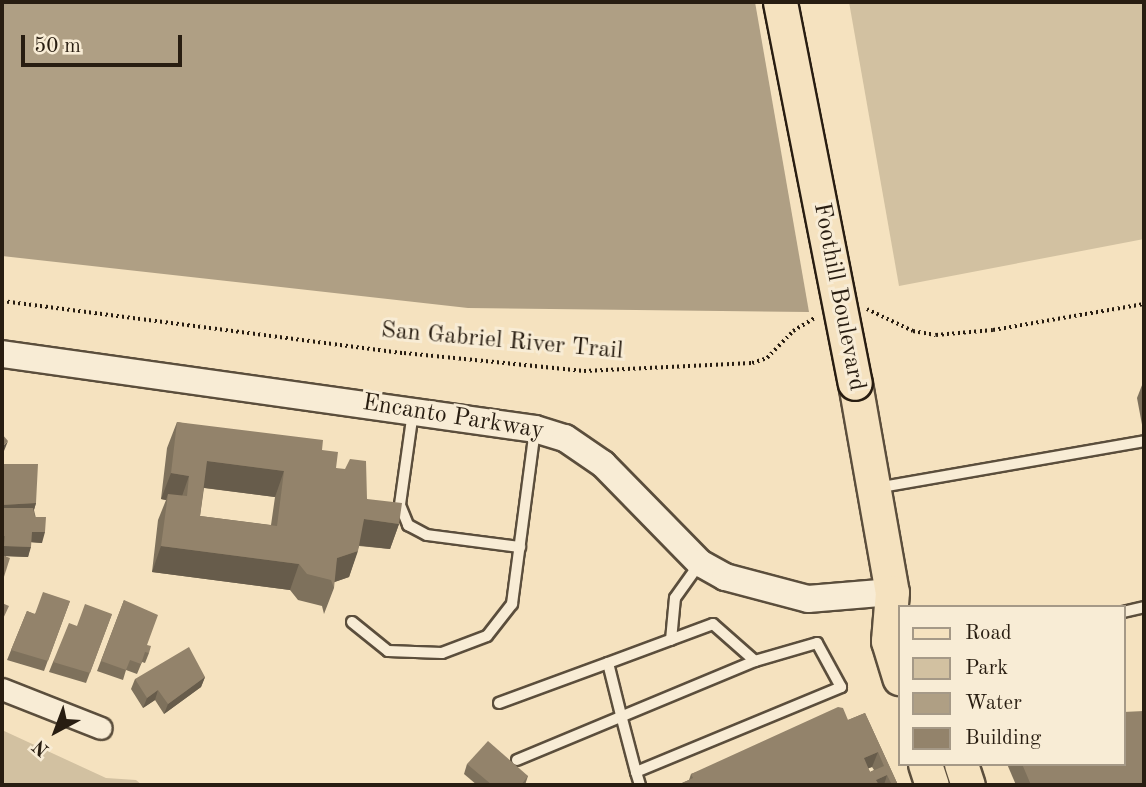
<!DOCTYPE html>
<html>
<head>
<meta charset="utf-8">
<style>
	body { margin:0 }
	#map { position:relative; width:1146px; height:787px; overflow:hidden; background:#f5e2bf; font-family:"Old Standard TT",serif }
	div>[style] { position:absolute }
	.green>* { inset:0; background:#d2c1a1 }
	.water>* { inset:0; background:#af9f84 }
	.path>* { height:3.5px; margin-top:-1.75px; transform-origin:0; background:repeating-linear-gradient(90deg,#281d11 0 2px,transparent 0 5.5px) }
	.roads { filter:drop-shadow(2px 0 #5b4e3c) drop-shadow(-2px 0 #5b4e3c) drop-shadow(0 2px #5b4e3c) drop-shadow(0 -2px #5b4e3c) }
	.service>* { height:10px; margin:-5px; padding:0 5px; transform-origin:5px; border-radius:5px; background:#f8ecd5 }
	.minor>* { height:21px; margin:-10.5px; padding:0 10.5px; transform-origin:10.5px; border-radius:10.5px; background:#f8ecd5 }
	.tertiary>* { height:26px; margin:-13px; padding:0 13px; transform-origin:13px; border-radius:13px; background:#f8ecd5 }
	.primary>* { height:33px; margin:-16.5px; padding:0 16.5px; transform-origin:16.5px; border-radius:16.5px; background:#f5e2bf }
	.bridges { filter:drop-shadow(2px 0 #281d11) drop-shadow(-2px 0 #281d11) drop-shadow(0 2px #281d11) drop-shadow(0 -2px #281d11) }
	.primary-bridge>* { height:33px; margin:-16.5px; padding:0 16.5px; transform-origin:16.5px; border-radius:16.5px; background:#f5e2bf }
	.wall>* { inset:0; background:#7e715c }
	.shaded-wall>* { inset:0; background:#675c4b }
	.building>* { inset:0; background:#93836b }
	span { translate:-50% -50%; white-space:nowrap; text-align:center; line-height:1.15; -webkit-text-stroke:6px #f8ecd5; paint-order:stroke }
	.street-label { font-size:24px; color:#281d11 }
	.frame { position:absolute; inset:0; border:4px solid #281d11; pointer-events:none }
	.legend { position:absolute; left:898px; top:605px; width:228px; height:161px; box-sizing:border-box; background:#f8ecd5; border:2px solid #a59987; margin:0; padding:9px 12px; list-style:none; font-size:21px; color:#281d11 }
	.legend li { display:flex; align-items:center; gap:14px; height:35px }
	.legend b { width:35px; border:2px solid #a59987 }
	.north { position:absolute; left:21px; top:696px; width:70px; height:70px; -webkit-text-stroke:5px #f8ecd5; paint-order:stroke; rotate:221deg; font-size:19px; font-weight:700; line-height:28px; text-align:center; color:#281d11 }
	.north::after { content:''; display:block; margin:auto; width:24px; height:32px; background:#281d11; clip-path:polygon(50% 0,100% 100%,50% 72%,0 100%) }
	.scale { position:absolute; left:21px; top:35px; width:161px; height:32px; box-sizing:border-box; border:4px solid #281d11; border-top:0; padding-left:9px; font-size:21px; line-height:24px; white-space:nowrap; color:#281d11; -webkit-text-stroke:5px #f8ecd5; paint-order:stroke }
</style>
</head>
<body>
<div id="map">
	<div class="green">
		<div style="clip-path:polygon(849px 2px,1144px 2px,1144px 239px,899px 286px)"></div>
		<div style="clip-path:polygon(2px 730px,106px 778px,136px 780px,142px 785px,2px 785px)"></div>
	</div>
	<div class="water">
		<div style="clip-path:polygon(2px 2px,755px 2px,809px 312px,468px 308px,2px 256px)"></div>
	</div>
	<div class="path">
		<div style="left:2px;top:301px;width:405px;rotate:7.4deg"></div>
		<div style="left:404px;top:353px;width:181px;rotate:5.7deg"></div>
		<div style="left:584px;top:371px;width:168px;rotate:-2.7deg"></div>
		<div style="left:752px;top:363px;width:16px;rotate:-18deg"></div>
		<div style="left:767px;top:358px;width:37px;rotate:-46deg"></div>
		<div style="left:793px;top:331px;width:26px;rotate:-31deg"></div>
		<div style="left:867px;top:309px;width:51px;rotate:25.6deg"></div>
		<div style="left:913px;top:331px;width:23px;rotate:10deg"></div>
		<div style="left:936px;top:335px;width:57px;rotate:-5deg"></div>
		<div style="left:993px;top:330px;width:153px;rotate:-9.8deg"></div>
	</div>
	<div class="roads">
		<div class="service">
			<div style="left:413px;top:412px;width:94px;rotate:98deg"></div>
			<div style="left:400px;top:505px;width:22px;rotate:68deg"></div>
			<div style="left:408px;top:525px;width:21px;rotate:28deg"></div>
			<div style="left:427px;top:535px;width:94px;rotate:7.4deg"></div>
			<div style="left:876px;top:488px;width:272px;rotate:-9.9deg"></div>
			<div style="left:1123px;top:612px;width:22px;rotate:-13deg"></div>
			<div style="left:352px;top:622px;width:46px;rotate:38.9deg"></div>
			<div style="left:388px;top:651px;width:54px;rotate:2.1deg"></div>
			<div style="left:442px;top:653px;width:48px;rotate:-20.7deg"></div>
			<div style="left:487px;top:636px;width:41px;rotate:-52deg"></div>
			<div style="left:512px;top:604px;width:177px;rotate:-82.5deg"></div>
			<div style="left:671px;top:640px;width:42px;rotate:-84.6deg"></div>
			<div style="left:675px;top:598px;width:43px;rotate:-54.5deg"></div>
			<div style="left:499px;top:703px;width:116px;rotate:-20.2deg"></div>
			<div style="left:517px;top:760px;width:258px;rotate:-22.6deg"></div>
			<div style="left:636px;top:772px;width:222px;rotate:-22.5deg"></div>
			<div style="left:841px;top:687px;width:50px;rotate:-118.6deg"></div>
			<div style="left:817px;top:643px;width:65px;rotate:163.8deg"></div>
			<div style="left:755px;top:661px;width:56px;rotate:-138.6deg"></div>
			<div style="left:713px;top:624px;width:112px;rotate:159.6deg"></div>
			<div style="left:608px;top:663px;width:54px;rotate:76deg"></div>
			<div style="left:621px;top:715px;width:59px;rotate:75.3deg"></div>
			<div style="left:636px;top:772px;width:14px;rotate:73deg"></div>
		</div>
		<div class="minor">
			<div style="left:2px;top:689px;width:106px;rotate:21.5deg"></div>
		</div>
		<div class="tertiary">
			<div style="left:2px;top:354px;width:538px;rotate:8.01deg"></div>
			<div style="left:535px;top:429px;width:31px;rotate:17deg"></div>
			<div style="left:565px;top:438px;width:46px;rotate:34.4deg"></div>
			<div style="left:603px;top:464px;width:139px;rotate:45.6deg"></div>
			<div style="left:700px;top:563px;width:29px;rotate:29deg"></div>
			<div style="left:725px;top:577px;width:86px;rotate:14.8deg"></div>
			<div style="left:808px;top:599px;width:84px;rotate:-4.8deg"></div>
		</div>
		<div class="primary">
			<div style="left:855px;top:383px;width:212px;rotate:80deg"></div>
			<div style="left:892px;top:592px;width:49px;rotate:94.7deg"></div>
			<div style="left:888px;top:641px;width:39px;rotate:73deg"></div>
			<div style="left:925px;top:764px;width:22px;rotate:72deg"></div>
			<div style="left:961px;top:764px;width:22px;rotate:72deg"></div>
		</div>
	</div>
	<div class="bridges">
		<div class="primary-bridge">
			<div style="left:780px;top:2px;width:388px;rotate:78.9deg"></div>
		</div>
	</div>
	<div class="wall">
		<div style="clip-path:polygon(1144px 380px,1144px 429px,1143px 430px,1137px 398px)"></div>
		<div style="clip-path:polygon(evenodd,177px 422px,322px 450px,336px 468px,367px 499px,399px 524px,390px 549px,359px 546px,349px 577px,334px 582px,334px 588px,324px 614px,322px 606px,298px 600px,290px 590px,152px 572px,158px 520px,166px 500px,161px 499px,167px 448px,177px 422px,204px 488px,275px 497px,271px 525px,200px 516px,204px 488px)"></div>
		<div style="clip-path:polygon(3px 464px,36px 503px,34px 510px,42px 543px,31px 542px,28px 557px,6px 556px,2px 583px,2px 468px)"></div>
		<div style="clip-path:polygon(124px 600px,147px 645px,149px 653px,145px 663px,142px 662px,137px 674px,126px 670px,123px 680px,97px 671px)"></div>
		<div style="clip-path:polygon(70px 601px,44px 671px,7px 660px,27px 611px,34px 614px)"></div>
		<div style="clip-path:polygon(112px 614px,86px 683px,49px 672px,53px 662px,77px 626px)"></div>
		<div style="clip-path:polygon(205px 677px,201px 687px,164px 714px,155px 700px,143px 708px,131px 689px,135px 679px)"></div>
		<div style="clip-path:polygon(evenodd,865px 713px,898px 785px,681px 785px,682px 783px,689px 780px,691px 774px,848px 720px,865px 713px,872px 767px,874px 770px,870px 772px,868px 768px,872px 767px)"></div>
		<div style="clip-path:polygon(467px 764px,528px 776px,525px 785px,477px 785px,464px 774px)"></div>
		<div style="clip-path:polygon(1007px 764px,1123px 764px,1144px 785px,1016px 785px)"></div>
	</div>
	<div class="shaded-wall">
		<div style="clip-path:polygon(8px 441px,4px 451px,2px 453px,2px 447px)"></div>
		<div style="clip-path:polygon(207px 461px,284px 471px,275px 497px,198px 487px)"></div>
		<div style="clip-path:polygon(171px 473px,189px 476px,180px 502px,168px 494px,166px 500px,161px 499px)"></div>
		<div style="clip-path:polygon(36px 503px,33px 513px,2px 515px,2px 505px)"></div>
		<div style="clip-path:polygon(364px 519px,399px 524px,390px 549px,355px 545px)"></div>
		<div style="clip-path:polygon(32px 532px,45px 532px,42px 543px,28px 542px)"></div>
		<div style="clip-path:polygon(4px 546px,31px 547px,28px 557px,2px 556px)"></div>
		<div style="clip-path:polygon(161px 546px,299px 564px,290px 590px,152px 572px)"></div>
		<div style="clip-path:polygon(358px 551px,349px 577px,332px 583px,337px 558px)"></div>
		<div style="clip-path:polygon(205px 677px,201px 687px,164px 714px,168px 704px)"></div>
		<div style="clip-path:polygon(158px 690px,155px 700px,143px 708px,147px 698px)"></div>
		<div style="clip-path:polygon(878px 752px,872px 767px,859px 772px,864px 758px)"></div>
		<div style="clip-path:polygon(887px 775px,884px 785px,874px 785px,876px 780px)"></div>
	</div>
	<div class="building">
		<div style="clip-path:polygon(evenodd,177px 422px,323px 440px,322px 450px,338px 452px,336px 468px,345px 469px,350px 459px,366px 461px,367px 499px,402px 503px,399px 524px,364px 519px,358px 551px,337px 558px,334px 588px,331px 580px,307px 574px,299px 564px,161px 546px,168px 494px,187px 496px,189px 476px,171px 473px,177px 422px,207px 461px,284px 471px,277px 526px,200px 516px,207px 461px)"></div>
		<div style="clip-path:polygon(2px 434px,8px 441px,2px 447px)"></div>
		<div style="clip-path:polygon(3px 464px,38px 464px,36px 503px,2px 505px,2px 479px,3px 479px)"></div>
		<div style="clip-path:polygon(2px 508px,33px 508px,35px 517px,46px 517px,45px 532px,32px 532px,31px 547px,4px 546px,5px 536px,2px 536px)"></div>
		<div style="clip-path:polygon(2px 555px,10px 558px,2px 583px)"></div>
		<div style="clip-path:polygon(43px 592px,70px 601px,48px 661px,11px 650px,27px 611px,35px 614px)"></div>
		<div style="clip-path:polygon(124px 600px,158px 615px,147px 645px,151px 646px,149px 653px,145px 652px,141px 664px,130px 660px,126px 670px,101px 661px)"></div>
		<div style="clip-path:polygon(2px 603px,9px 606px,2px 621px)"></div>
		<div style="clip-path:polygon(85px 604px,112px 614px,90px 673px,53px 662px,69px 623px,77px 626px)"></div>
		<div style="clip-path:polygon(189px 647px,205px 677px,168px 704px,158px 690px,147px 698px,135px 679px)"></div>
		<div style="clip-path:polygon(evenodd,838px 707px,843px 708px,848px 720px,865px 713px,898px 785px,892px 785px,887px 775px,876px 780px,879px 785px,683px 785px,682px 783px,693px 778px,691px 774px,838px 707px,878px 752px,884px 766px,870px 772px,864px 758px,878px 752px)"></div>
		<div style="clip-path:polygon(1144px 711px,1144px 785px,1031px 785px,1022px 764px,1123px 764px,1123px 712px)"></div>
		<div style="clip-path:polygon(488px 741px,528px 776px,521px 785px,492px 785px,467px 764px)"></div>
	</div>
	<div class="street-label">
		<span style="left:838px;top:297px;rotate:79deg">Foothill Boulevard</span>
		<span style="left:502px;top:342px;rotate:5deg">San Gabriel River Trail</span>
		<span style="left:453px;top:418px;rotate:9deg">Encanto Parkway</span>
	</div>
	<div class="frame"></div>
	<ul class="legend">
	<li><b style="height:9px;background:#f5e2bf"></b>Road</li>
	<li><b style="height:19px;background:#d2c1a1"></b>Park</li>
	<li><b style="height:19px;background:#af9f84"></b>Water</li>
	<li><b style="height:19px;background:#93836b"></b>Building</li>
	</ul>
	<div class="north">N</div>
	<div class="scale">50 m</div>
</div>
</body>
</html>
